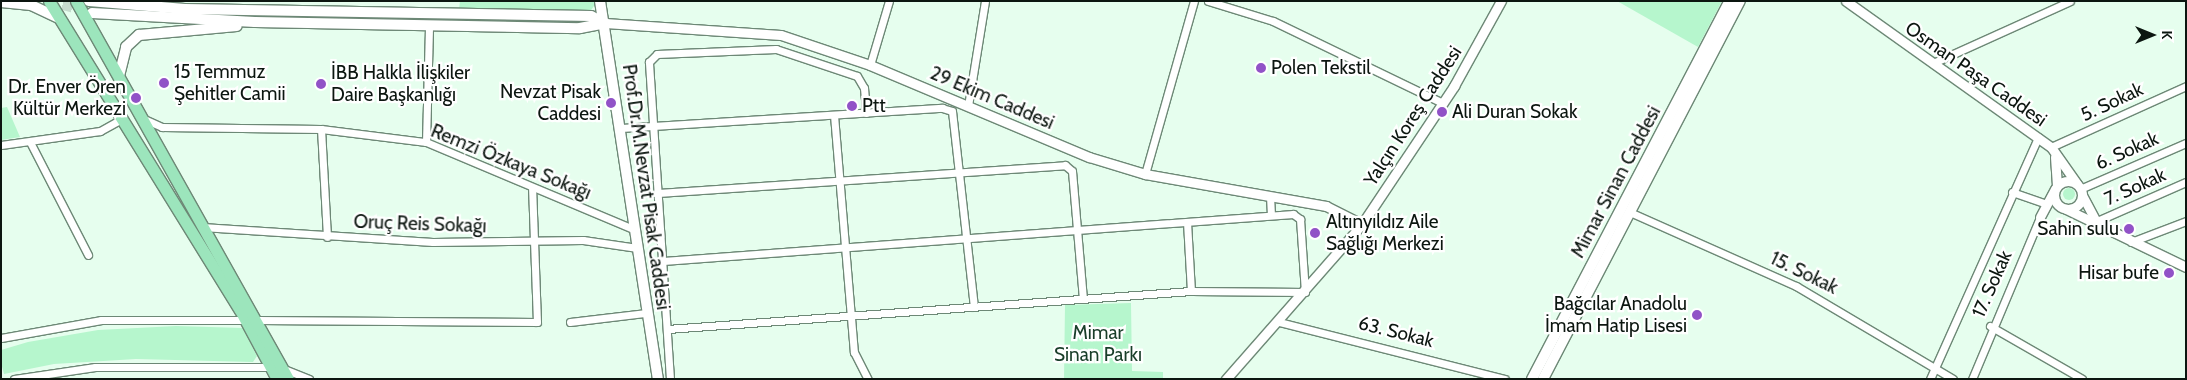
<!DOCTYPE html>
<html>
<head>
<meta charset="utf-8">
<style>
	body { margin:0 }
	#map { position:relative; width:2187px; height:380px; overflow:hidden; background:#e6feee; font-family:Cabin,sans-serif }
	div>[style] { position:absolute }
	.green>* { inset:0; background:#b6f6cd }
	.round { border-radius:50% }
	.secondary-tunnel>* { height:10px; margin-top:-5px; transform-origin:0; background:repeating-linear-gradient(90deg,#c5dbcd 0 10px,transparent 0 15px) }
	.roads { filter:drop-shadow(1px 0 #6d8876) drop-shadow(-1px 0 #6d8876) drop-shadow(0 1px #6d8876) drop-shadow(0 -1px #6d8876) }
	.minor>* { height:7px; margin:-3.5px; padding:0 3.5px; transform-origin:3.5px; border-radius:3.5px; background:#fff }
	.tertiary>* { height:9px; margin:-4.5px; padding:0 4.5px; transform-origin:4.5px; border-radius:4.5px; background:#fff }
	.tertiary>.ring { margin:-4.5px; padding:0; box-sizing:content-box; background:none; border:9px solid #fff; border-radius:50% }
	.secondary>* { height:10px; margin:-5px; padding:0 5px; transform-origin:5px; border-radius:5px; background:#fff }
	.primary>* { height:11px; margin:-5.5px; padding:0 5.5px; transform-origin:5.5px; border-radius:5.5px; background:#9ce5bc }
	.dots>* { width:14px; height:14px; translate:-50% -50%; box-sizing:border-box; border:2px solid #fff; border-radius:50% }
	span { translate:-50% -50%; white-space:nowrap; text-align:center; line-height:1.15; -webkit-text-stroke:4.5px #fff; paint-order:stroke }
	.poi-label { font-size:19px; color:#0c1610 }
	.left { translate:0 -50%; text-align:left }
	.right { translate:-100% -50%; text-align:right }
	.street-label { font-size:19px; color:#0c1610 }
	.park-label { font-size:19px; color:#193e29 }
	.frame { position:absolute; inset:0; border:2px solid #0c1610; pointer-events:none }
	.north { position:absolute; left:2127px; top:10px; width:50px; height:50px; -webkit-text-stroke:4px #fff; paint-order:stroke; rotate:90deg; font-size:14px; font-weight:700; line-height:20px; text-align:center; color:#0c1610 }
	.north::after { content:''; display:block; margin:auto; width:18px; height:22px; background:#0c1610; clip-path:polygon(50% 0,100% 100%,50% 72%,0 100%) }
</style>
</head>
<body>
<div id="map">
	<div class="green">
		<div style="clip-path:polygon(460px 1px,594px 1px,594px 6px,589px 13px,459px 10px)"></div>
		<div style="clip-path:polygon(1617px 1px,1722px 1px,1698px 47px)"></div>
		<div style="clip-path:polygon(7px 107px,20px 137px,1px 140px,1px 108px)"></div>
		<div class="round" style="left:2063px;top:188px;width:12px;height:12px"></div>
		<div style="clip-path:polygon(1131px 303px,1132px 371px,1163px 372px,1163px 379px,1064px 379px,1065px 305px)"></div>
		<div style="clip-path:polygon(176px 326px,243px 328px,257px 356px,253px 362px,136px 359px,54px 364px,4px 374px,1px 363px,1px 350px,28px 342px,98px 330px)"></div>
	</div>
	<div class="secondary-tunnel">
		<div style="left:48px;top:1px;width:39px;rotate:15deg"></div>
	</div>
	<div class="roads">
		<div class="minor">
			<div style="left:1208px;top:1px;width:68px;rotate:17.1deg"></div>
			<div style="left:1273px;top:21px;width:189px;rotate:25.8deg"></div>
			<div style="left:1933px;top:63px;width:150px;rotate:-24.3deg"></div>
			<div style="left:870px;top:65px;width:67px;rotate:-73.5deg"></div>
			<div style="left:968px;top:106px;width:106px;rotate:-80.8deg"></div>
			<div style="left:834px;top:115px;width:238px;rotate:85.2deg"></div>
			<div style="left:854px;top:352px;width:30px;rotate:63deg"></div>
			<div style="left:144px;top:119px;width:20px;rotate:24deg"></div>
			<div style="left:162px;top:127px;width:159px;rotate:0.7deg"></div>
			<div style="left:321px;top:129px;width:106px;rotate:7.1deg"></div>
			<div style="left:426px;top:142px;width:227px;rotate:22.8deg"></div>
			<div style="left:621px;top:128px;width:322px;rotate:-3.6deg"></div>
			<div style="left:942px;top:108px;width:10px;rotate:17deg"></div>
			<div style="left:952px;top:111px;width:197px;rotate:83.6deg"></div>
			<div style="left:321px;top:129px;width:108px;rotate:86.8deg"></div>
			<div style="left:30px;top:142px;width:127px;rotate:62.8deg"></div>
			<div style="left:426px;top:142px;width:117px;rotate:-88.5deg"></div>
			<div style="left:1px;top:145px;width:100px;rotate:-8deg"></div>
			<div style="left:100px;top:131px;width:26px;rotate:-29deg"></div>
			<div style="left:2051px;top:147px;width:148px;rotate:-24.3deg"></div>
			<div style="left:1145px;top:174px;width:180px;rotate:-74.2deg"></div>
			<div style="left:2080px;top:189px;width:116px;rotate:-23.5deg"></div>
			<div style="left:2012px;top:192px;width:36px;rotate:19deg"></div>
			<div style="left:658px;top:193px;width:408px;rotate:-3.9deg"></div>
			<div style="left:1065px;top:165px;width:9px;rotate:41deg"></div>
			<div style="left:1072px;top:171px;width:128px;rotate:85.1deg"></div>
			<div style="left:1270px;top:196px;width:19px;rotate:87deg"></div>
			<div style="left:1632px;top:213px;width:180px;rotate:24deg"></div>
			<div style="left:1796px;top:286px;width:182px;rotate:30.6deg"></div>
			<div style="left:2097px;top:221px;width:97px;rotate:-23.7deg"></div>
			<div style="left:1187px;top:222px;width:69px;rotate:86.7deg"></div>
			<div style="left:202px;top:227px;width:231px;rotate:3.7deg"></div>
			<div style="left:433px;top:242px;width:150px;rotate:-0.8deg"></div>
			<div style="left:583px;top:240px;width:55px;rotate:8.4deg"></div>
			<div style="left:2131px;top:242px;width:59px;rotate:-20.9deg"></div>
			<div style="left:663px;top:261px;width:632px;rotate:-4.27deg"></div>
			<div style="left:1293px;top:214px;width:9px;rotate:36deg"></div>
			<div style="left:1300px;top:219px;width:73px;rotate:86.1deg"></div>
			<div style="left:1305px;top:292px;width:114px;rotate:-179.5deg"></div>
			<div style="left:1191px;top:291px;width:525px;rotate:175.85deg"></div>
			<div style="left:258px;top:320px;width:279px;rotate:0.4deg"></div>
			<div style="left:537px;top:322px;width:134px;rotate:-92.1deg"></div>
			<div style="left:570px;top:322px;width:77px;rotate:-6.8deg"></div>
			<div style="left:1279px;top:322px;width:233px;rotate:14.2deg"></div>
			<div style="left:1990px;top:326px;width:106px;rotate:29.9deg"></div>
			<div style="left:1px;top:338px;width:102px;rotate:-10.2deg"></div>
			<div style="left:101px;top:320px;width:144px"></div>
			<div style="left:284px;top:369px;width:27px;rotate:22deg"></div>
			<div style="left:14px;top:379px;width:82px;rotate:-8.4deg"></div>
			<div style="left:95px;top:367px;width:176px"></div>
			<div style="left:670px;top:379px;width:318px;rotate:-93.8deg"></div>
			<div style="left:649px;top:62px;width:11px;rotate:-45deg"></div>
			<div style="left:657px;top:54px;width:119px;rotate:-2.4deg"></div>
			<div style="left:776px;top:49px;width:85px;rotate:18.4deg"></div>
			<div style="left:857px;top:76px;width:14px;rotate:60deg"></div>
			<div style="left:864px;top:88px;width:25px;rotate:85deg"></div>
			<div style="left:1930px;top:379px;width:265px;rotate:-65.9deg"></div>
			<div style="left:1972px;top:379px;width:176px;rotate:-67.2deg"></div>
		</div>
		<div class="tertiary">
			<div style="left:1846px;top:1px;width:252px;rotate:35.5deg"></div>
			<div style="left:2051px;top:147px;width:45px;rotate:54.9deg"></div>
			<div style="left:605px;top:23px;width:176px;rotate:3.9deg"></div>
			<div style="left:781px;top:35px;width:94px;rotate:18.6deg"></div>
			<div style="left:870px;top:65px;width:238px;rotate:22.8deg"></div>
			<div style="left:1089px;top:157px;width:59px;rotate:16.9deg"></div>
			<div style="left:1145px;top:174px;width:184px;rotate:10deg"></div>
			<div style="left:1326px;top:206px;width:40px;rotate:26.6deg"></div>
			<div style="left:2055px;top:157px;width:29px;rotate:86deg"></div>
			<div class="ring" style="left:2054px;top:181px;width:19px;height:19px"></div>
			<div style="left:2082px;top:195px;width:30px;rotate:62deg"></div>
			<div style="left:2066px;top:209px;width:133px;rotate:25.8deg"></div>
			<div style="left:2040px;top:217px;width:32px;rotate:-62deg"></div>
			<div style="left:1226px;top:379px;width:206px;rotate:-48.7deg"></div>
			<div style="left:1362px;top:224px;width:166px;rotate:-56.3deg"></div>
			<div style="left:1454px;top:86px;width:97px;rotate:-61.1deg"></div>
		</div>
		<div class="secondary">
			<div style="left:89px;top:1px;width:96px;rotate:4.8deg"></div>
			<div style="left:185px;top:9px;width:406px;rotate:1deg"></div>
			<div style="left:591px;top:16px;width:16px;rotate:27deg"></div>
			<div style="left:600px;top:1px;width:382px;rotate:81.3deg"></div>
			<div style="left:1px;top:2px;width:30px;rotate:6deg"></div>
			<div style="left:31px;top:5px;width:31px;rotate:25deg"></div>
			<div style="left:92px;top:13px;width:163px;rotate:3.2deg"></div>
			<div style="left:255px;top:22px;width:325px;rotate:1.1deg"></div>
			<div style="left:580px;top:28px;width:25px;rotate:-11deg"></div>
			<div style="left:119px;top:76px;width:30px;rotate:-76deg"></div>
			<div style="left:126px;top:47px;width:18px;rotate:-43deg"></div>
			<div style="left:139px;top:35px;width:98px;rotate:-5.2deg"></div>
			<div style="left:1532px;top:379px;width:427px;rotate:-62.4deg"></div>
			<div style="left:1543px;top:379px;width:426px;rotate:-62.5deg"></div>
		</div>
		<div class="primary">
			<div style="left:49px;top:1px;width:363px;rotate:58.3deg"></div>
			<div style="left:240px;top:310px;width:78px;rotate:61.8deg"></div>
			<div style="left:76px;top:1px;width:433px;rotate:60.7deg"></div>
		</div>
	</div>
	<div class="dots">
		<div style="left:1261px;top:68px;background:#9152c7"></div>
		<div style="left:164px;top:83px;background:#9152c7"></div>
		<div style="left:321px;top:84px;background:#9152c7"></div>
		<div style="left:136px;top:98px;background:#9152c7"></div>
		<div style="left:611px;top:103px;background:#9152c7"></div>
		<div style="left:852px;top:106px;background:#9152c7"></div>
		<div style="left:1442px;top:112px;background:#9152c7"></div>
		<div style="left:2129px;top:229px;background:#9152c7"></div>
		<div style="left:1315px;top:233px;background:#9152c7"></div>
		<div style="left:2169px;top:273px;background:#9152c7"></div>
		<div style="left:1697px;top:315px;background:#9152c7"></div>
	</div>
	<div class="poi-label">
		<span class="left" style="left:1271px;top:68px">Polen Tekstil</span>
		<span class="left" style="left:174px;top:83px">15 Temmuz<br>Şehitler Camii</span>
		<span class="left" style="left:331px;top:84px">İBB Halkla İlişkiler<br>Daire Başkanlığı</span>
		<span class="right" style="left:126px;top:98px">Dr. Enver Ören<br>Kültür Merkezi</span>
		<span class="right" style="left:601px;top:103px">Nevzat Pisak<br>Caddesi</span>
		<span class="left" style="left:862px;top:106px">Ptt</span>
		<span class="left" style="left:1452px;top:112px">Ali Duran Sokak</span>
		<span class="left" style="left:1326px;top:233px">Altınyıldız Aile<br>Sağlığı Merkezi</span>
		<span class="right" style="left:2119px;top:229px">Sahin sulu</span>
		<span class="right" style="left:2159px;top:273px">Hisar bufe</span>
		<span class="right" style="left:1687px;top:315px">Bağcılar Anadolu<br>İmam Hatip Lisesi</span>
	</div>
	<div class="street-label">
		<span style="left:1976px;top:74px;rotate:35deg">Osman Paşa Caddesi</span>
		<span style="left:992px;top:98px;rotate:23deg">29 Ekim Caddesi</span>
		<span style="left:2112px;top:102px;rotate:-25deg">5. Sokak</span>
		<span style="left:1413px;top:116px;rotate:-57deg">Yalçın Koreş Caddesi</span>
		<span style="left:2127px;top:151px;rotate:-24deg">6. Sokak</span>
		<span style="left:511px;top:162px;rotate:22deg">Remzi Özkaya Sokağı</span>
		<span style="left:1616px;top:182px;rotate:-62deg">Mimar Sinan Caddesi</span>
		<span style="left:646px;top:187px;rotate:82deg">Prof.Dr.M.Nevzat Pisak Caddesi</span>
		<span style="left:2135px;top:187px;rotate:-24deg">7. Sokak</span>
		<span style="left:420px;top:224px;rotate:2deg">Oruç Reis Sokağı</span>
		<span style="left:1804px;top:273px;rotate:26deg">15. Sokak</span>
		<span style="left:1992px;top:284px;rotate:-66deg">17. Sokak</span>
		<span style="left:1396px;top:332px;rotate:14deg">63. Sokak</span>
	</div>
	<div class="park-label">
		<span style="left:1098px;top:344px">Mimar<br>Sinan Parkı</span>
	</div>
	<div class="frame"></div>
	<div class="north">K</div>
</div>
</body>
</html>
